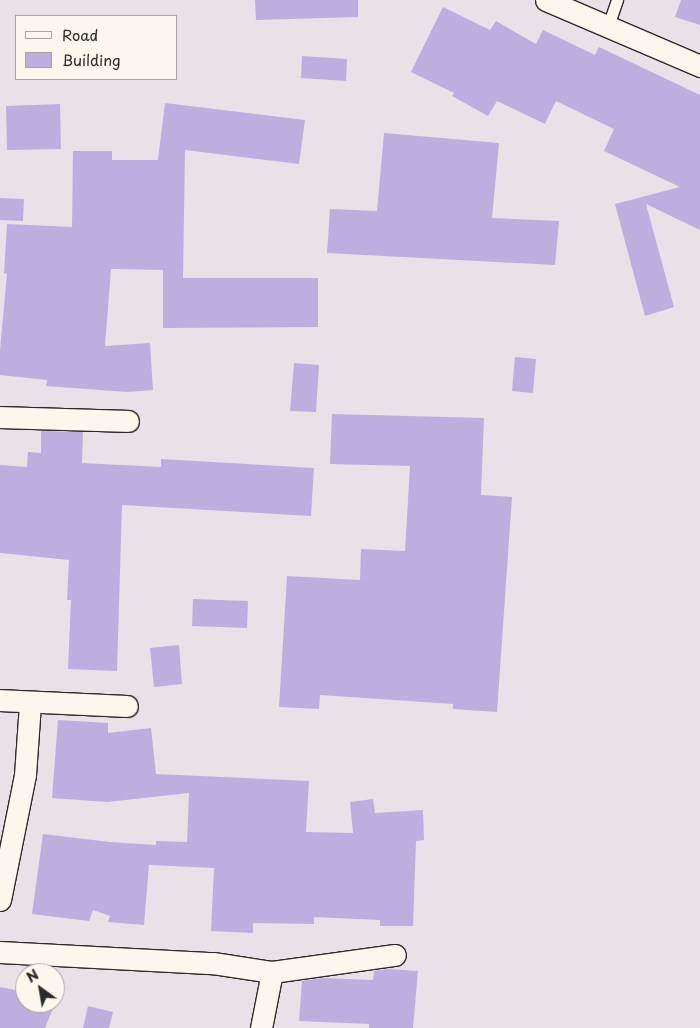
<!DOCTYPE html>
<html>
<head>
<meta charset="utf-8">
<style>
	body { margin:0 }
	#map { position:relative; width:700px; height:1028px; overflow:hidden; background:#e8e1e8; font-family:"Playpen Sans",sans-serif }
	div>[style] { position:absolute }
	.building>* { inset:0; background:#bcafe0 }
	.roads { filter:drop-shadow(1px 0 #2b2b2b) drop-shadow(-1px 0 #2b2b2b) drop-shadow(0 1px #2b2b2b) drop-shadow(0 -1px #2b2b2b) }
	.lane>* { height:11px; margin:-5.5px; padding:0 5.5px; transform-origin:5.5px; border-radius:5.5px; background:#fbf7ec }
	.street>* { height:21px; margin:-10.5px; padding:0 10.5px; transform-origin:10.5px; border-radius:10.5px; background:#fbf7ec }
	span { translate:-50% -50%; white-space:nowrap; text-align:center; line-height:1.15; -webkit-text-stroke:4px #fbf7ec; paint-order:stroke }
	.legend { position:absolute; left:15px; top:15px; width:162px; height:65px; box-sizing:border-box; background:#fbf7ec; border:1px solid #a8a59f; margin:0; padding:6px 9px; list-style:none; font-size:15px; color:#2b2b2b }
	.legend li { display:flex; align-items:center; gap:10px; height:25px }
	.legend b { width:25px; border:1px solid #a8a59f }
	.north { position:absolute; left:15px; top:963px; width:50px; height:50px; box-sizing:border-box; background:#fbf7ec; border:1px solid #a8a59f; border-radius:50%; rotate:328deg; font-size:14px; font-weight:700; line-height:20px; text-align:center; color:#2b2b2b }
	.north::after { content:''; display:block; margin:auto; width:18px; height:22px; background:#2b2b2b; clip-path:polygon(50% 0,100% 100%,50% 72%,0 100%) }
</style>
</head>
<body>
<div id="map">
	<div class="building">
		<div style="clip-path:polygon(255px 0,358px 0,358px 17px,256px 20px)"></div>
		<div style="clip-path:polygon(681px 0,700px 0,700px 25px,675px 17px)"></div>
		<div style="clip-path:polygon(443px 7px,490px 30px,496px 21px,536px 44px,543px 30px,595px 55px,599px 47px,700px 95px,700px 230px,646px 204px,674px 307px,645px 316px,615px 204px,680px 187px,604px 151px,614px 129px,556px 101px,545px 124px,497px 101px,488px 116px,452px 96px,454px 93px,411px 72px)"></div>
		<div style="clip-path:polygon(302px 56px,347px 59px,346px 81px,301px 78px)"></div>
		<div style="clip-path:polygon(165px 103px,305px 120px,299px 164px,185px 150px,183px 278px,318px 278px,318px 327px,163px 328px,163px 270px,111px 269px,105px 346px,150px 343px,153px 390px,127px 392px,46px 386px,47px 380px,0 375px,0 350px,7px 274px,4px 273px,7px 224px,72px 227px,73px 151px,112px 151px,112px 160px,158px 160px)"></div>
		<div style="clip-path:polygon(60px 104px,61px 149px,7px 150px,6px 106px)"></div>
		<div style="clip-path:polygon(384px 133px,499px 143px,492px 218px,559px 221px,555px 265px,327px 253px,330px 209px,377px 211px)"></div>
		<div style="clip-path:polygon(0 198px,24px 199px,23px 221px,0 220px)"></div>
		<div style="clip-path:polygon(515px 357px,536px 359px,533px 393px,512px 391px)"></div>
		<div style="clip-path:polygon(294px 363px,319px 365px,316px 412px,290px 411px)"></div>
		<div style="clip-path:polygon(332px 414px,484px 418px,481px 495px,512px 497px,497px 712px,453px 709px,453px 704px,320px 695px,319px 709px,279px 707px,287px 576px,360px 580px,361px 549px,405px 551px,410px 466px,330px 464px)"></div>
		<div style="clip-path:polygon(41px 431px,83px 432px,82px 463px,161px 467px,161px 459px,314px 468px,311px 516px,122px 505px,117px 671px,68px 669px,71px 600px,67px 600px,69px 560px,0 553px,0 465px,27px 467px,28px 452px,41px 453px)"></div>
		<div style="clip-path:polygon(193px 599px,248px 601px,247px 628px,192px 626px)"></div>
		<div style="clip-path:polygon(179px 645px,182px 684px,154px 687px,150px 648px)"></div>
		<div style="clip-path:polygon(58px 720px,108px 723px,108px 733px,151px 728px,156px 774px,309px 781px,306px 832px,353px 833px,350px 802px,373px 799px,375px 813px,423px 810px,424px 840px,416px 841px,413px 926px,380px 926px,380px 920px,314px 917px,314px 924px,253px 923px,253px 933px,211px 931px,214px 868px,149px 865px,144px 925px,108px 922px,110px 916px,93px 910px,89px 921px,32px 914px,43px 834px,110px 842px,156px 845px,156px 841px,187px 842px,189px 793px,107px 802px,52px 798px)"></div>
		<div style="clip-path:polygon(388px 969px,418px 971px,413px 1028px,369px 1028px,369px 1024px,299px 1021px,302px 981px,323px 978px,373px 980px,374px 971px)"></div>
		<div style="clip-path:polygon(0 987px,25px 992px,25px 1003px,55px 1003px,57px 999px,45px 1028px,0 1028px)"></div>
		<div style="clip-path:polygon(88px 1006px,113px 1012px,109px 1028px,83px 1028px)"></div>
	</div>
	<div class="roads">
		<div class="lane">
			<div style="left:608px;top:26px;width:28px;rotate:-71deg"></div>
		</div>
		<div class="street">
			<div style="left:546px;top:0;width:168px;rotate:23.2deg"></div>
			<div style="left:0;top:417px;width:128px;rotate:1.8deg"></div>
			<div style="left:0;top:700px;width:127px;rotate:2.7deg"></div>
			<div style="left:0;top:900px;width:127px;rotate:-78.7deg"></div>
			<div style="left:25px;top:775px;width:72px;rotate:-86deg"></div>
			<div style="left:0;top:952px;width:213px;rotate:3deg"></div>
			<div style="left:213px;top:963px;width:60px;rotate:8.7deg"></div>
			<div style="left:272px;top:972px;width:124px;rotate:-7.9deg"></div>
			<div style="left:261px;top:1028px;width:57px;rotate:-78.9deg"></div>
		</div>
	</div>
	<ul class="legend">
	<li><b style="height:6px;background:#fbf7ec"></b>Road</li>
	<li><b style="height:14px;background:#bcafe0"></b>Building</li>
	</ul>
	<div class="north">N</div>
</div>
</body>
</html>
